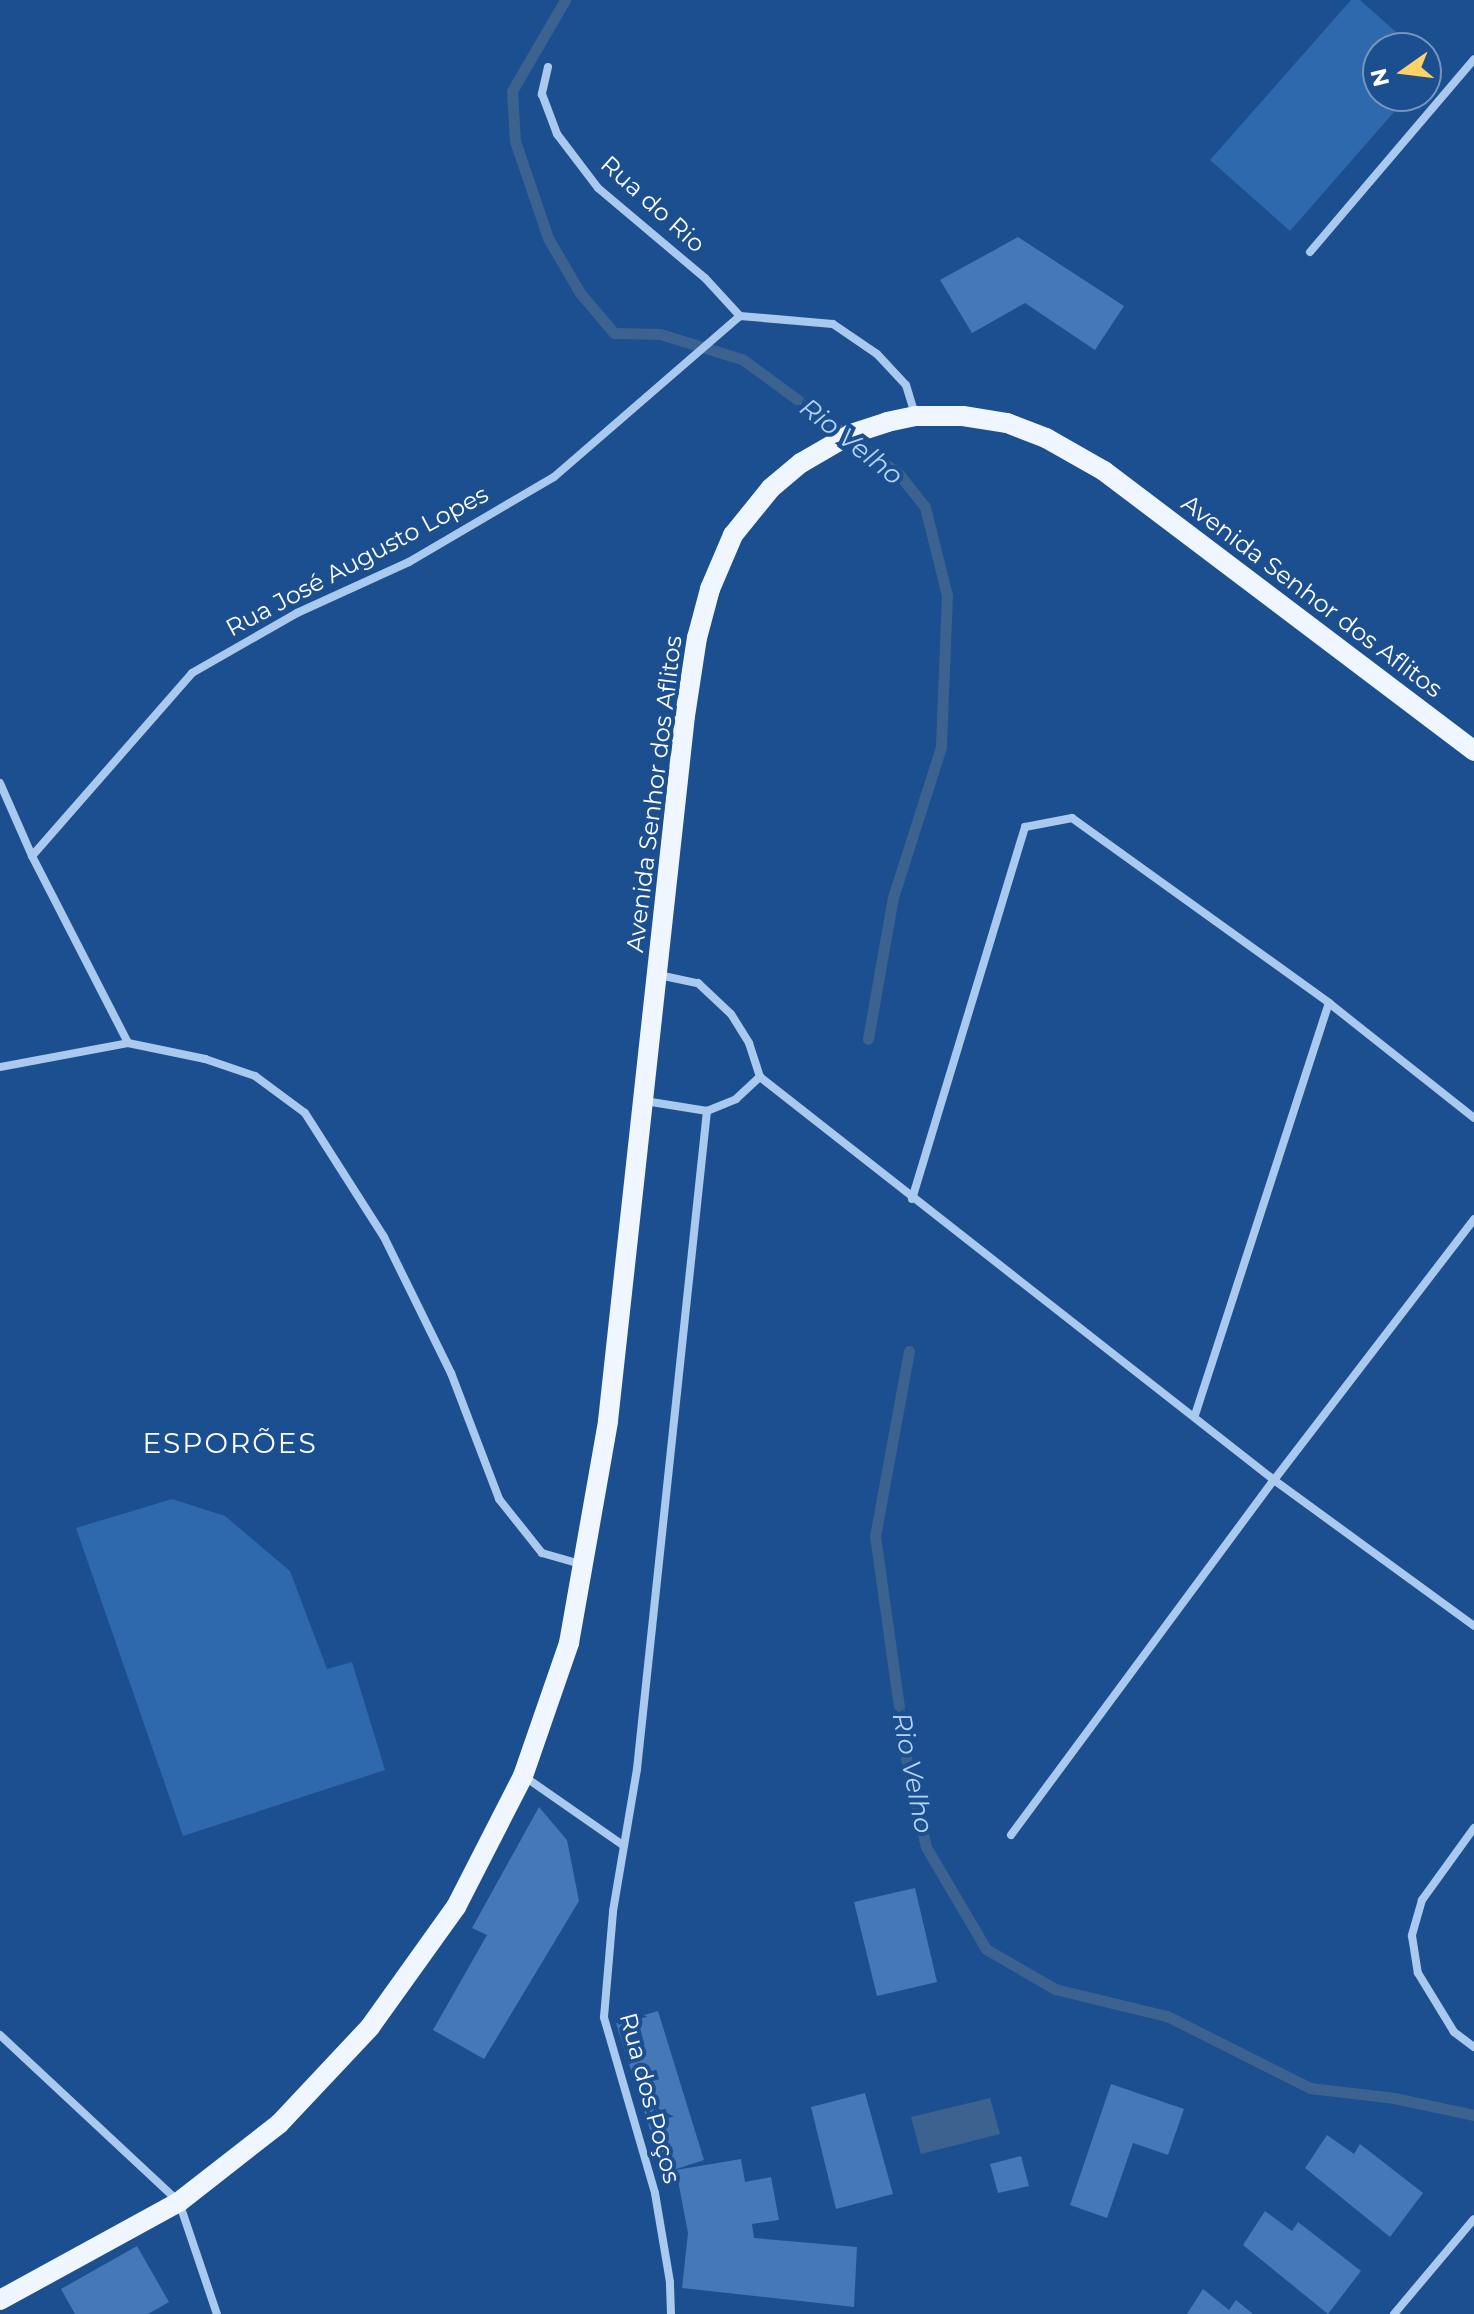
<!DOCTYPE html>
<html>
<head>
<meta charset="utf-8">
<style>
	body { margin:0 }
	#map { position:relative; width:1474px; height:2314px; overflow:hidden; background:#1b4f8f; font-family:Montserrat,sans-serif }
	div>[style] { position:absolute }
	.green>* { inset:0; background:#2e69ad }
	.water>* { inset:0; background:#3c6290 }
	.stream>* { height:11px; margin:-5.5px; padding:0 5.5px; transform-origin:5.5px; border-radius:5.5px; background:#3c6290 }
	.building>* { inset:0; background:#4478b7 }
	.minor>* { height:8px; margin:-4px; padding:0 4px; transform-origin:4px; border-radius:4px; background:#a9c9ee }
	.primary>* { height:20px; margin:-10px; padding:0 10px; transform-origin:10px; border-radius:10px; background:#f0f6ff }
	span { translate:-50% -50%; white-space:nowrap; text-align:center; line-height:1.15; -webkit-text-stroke:8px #1b4f8f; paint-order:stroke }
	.street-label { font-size:24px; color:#fff }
	.water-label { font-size:26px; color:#b5d3f5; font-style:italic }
	.quarter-label { font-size:28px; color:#fff; letter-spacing:2px }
	.north { position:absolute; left:1362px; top:32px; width:80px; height:80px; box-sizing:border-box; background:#1b4f8f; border:2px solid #7695bc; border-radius:50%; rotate:256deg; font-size:22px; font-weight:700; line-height:32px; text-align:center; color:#fff }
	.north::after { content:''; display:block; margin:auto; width:28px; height:36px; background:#ffd166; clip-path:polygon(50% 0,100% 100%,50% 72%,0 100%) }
</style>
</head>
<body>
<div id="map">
	<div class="green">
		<div style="clip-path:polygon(1351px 0,1360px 0,1414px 48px,1378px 48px,1378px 96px,1408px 96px,1290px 231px,1210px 160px)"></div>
		<div style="clip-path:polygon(172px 1499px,225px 1516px,290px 1571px,327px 1669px,352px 1662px,385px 1770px,183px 1836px,76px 1528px)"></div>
	</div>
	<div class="water">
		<div style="clip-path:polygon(990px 2098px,1000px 2134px,921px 2154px,911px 2117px)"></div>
	</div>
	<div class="stream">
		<div style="left:565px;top:0;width:105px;rotate:120.2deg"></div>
		<div style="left:512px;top:91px;width:50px;rotate:86.6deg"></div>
		<div style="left:515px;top:141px;width:102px;rotate:71.2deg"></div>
		<div style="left:548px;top:238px;width:64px;rotate:59.8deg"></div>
		<div style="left:580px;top:293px;width:52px;rotate:49.6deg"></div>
		<div style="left:614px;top:333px;width:46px;rotate:1.2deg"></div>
		<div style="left:660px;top:334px;width:86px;rotate:17deg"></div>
		<div style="left:742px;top:359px;width:193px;rotate:36.2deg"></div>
		<div style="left:898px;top:473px;width:43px;rotate:51.5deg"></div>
		<div style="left:925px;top:507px;width:91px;rotate:76deg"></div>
		<div style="left:947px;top:595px;width:152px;rotate:92.3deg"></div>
		<div style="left:941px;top:747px;width:157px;rotate:107.7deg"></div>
		<div style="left:893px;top:897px;width:144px;rotate:100deg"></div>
		<div style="left:909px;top:1351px;width:188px;rotate:100.4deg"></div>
		<div style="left:875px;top:1536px;width:230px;rotate:82deg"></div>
		<div style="left:907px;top:1764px;width:85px;rotate:77.1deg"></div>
		<div style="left:926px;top:1847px;width:118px;rotate:59.5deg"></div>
		<div style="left:986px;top:1949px;width:80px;rotate:30.1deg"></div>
		<div style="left:1055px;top:1989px;width:115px;rotate:13.6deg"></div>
		<div style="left:1167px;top:2016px;width:160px;rotate:26.7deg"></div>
		<div style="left:1310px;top:2088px;width:85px;rotate:6.8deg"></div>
		<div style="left:1394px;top:2098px;width:82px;rotate:12deg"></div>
	</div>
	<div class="building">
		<div style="clip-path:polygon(1018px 237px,1124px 306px,1095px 350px,1025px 303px,972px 333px,940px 280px)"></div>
		<div style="clip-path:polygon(539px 1807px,567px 1840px,579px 1901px,484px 2059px,433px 2030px,487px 1935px,472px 1928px)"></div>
		<div style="clip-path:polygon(915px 1888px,937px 1982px,877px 1996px,854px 1902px)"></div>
		<div style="clip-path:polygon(658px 2011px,704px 2160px,664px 2173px,616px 2023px)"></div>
		<div style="clip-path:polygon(1111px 2084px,1184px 2109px,1168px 2155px,1133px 2143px,1107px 2218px,1070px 2205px)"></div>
		<div style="clip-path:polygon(865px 2093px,893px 2194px,836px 2209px,811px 2107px)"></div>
		<div style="clip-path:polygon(1327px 2135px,1354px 2154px,1360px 2144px,1423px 2193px,1390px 2237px,1305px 2168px)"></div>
		<div style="clip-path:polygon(1021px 2156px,1029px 2186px,998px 2193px,990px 2164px)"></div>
		<div style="clip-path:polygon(741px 2159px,745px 2182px,771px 2177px,779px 2220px,752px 2224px,754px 2238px,857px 2247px,854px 2307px,682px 2288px,688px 2233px,676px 2170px)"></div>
		<div style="clip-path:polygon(1265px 2211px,1292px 2231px,1298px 2222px,1361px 2271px,1328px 2314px,1243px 2245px)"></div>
		<div style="clip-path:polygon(137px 2246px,169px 2302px,148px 2314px,75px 2314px,61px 2289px)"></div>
		<div style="clip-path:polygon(1203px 2289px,1229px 2310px,1236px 2300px,1253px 2314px,1187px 2314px)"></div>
	</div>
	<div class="minor">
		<div style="left:548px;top:67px;width:28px;rotate:103deg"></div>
		<div style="left:542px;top:94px;width:43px;rotate:69.4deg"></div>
		<div style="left:557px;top:134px;width:68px;rotate:52.8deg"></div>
		<div style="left:598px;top:188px;width:140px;rotate:40.1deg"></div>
		<div style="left:705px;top:278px;width:52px;rotate:47.4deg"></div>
		<div style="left:1310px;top:252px;width:253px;rotate:-49.6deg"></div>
		<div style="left:0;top:783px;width:80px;rotate:66.3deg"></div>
		<div style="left:32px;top:856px;width:210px;rotate:62.8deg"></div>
		<div style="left:32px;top:856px;width:243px;rotate:-48.8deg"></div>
		<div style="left:192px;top:673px;width:121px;rotate:-29.7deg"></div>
		<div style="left:297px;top:613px;width:123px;rotate:-24.5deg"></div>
		<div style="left:409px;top:562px;width:168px;rotate:-30.4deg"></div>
		<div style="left:554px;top:477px;width:246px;rotate:-40.9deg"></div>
		<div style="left:740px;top:316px;width:93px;rotate:4.9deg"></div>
		<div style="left:833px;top:324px;width:53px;rotate:34.3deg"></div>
		<div style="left:877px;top:354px;width:42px;rotate:46.9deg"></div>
		<div style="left:906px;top:385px;width:31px;rotate:73deg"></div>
		<div style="left:659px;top:975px;width:40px;rotate:12deg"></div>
		<div style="left:698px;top:983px;width:45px;rotate:43.2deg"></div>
		<div style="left:731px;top:1014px;width:34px;rotate:58deg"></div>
		<div style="left:749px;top:1043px;width:36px;rotate:72deg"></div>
		<div style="left:760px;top:1077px;width:653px;rotate:38.1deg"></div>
		<div style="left:1274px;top:1480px;width:248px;rotate:36.1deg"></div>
		<div style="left:0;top:1067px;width:130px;rotate:-10.6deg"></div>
		<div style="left:128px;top:1043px;width:79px;rotate:11.7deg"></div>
		<div style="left:205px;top:1059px;width:53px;rotate:18.8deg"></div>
		<div style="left:255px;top:1076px;width:62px;rotate:36.5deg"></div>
		<div style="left:305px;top:1113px;width:147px;rotate:57.5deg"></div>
		<div style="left:384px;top:1237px;width:152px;rotate:63.8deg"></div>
		<div style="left:451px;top:1373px;width:135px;rotate:69.1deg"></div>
		<div style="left:499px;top:1499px;width:69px;rotate:51.5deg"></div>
		<div style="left:542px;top:1553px;width:40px;rotate:16deg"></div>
		<div style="left:645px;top:1101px;width:63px;rotate:9.2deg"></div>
		<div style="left:707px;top:1111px;width:31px;rotate:-22deg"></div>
		<div style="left:736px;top:1099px;width:33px;rotate:-43deg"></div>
		<div style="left:912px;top:1199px;width:389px;rotate:-73.1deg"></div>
		<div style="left:1025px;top:827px;width:48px;rotate:-10.8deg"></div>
		<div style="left:1072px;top:818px;width:317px;rotate:35.7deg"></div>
		<div style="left:1329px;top:1003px;width:185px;rotate:38.4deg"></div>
		<div style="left:1195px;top:1415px;width:433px;rotate:-72deg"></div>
		<div style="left:525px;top:1777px;width:119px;rotate:34.8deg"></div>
		<div style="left:1474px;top:1828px;width:89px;rotate:125.8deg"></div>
		<div style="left:1422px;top:1900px;width:37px;rotate:106deg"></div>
		<div style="left:1412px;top:1936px;width:37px;rotate:81deg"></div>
		<div style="left:1418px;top:1973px;width:69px;rotate:58.6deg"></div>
		<div style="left:1454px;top:2032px;width:25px;rotate:37deg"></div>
		<div style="left:1011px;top:1835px;width:442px;rotate:-53.5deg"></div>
		<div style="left:1274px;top:1480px;width:329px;rotate:-52.5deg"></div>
		<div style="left:0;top:2035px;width:245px;rotate:43deg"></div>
		<div style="left:179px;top:2202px;width:118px;rotate:71.3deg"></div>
		<div style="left:671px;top:2314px;width:32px;rotate:-92deg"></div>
		<div style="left:670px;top:2282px;width:90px;rotate:-99.6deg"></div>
		<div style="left:655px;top:2193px;width:183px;rotate:-106.2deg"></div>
		<div style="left:604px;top:2017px;width:106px;rotate:-85.1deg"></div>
		<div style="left:613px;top:1911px;width:144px;rotate:-80.4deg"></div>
		<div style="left:637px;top:1769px;width:662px;rotate:-83.93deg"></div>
		<div style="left:1394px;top:2314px;width:124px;rotate:-49.9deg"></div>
	</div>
	<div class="primary">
		<div style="left:0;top:2300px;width:204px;rotate:-28.7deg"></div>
		<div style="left:179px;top:2202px;width:127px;rotate:-38deg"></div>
		<div style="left:279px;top:2124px;width:133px;rotate:-46.8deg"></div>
		<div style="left:370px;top:2027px;width:148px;rotate:-54.4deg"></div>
		<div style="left:456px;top:1907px;width:147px;rotate:-62.9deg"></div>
		<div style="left:523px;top:1776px;width:141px;rotate:-70.9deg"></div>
		<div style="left:569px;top:1643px;width:225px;rotate:-80deg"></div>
		<div style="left:608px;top:1421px;width:709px;rotate:-83.77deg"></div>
		<div style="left:685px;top:716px;width:79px;rotate:-81.3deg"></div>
		<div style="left:697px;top:638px;width:51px;rotate:-75.1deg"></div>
		<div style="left:710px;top:589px;width:59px;rotate:-66.9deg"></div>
		<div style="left:733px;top:535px;width:60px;rotate:-51deg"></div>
		<div style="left:771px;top:488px;width:39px;rotate:-40deg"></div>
		<div style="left:801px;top:463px;width:58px;rotate:-30.1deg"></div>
		<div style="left:851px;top:434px;width:38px;rotate:-18deg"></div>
		<div style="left:887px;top:422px;width:29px;rotate:-12deg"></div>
		<div style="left:915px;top:416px;width:48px"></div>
		<div style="left:963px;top:416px;width:45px;rotate:9deg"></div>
		<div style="left:1007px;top:423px;width:42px;rotate:21deg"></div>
		<div style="left:1046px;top:438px;width:67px;rotate:29.6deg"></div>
		<div style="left:1104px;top:471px;width:464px;rotate:37.1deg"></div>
	</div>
	<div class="street-label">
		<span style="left:653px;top:204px;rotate:42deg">Rua do Rio</span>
		<span style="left:357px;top:561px;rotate:-28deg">Rua José Augusto Lopes</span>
		<span style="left:1312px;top:596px;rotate:37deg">Avenida Senhor dos Aflitos</span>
		<span style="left:654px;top:794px;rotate:-83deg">Avenida Senhor dos Aflitos</span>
		<span style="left:650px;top:2098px;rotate:75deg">Rua dos Poços</span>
	</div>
	<div class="water-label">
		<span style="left:851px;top:442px;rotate:38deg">Rio Velho</span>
		<span style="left:912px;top:1773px;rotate:79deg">Rio Velho</span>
	</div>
	<div class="quarter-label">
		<span style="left:230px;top:1443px">ESPORÕES</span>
	</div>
	<div class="north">N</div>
</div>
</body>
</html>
